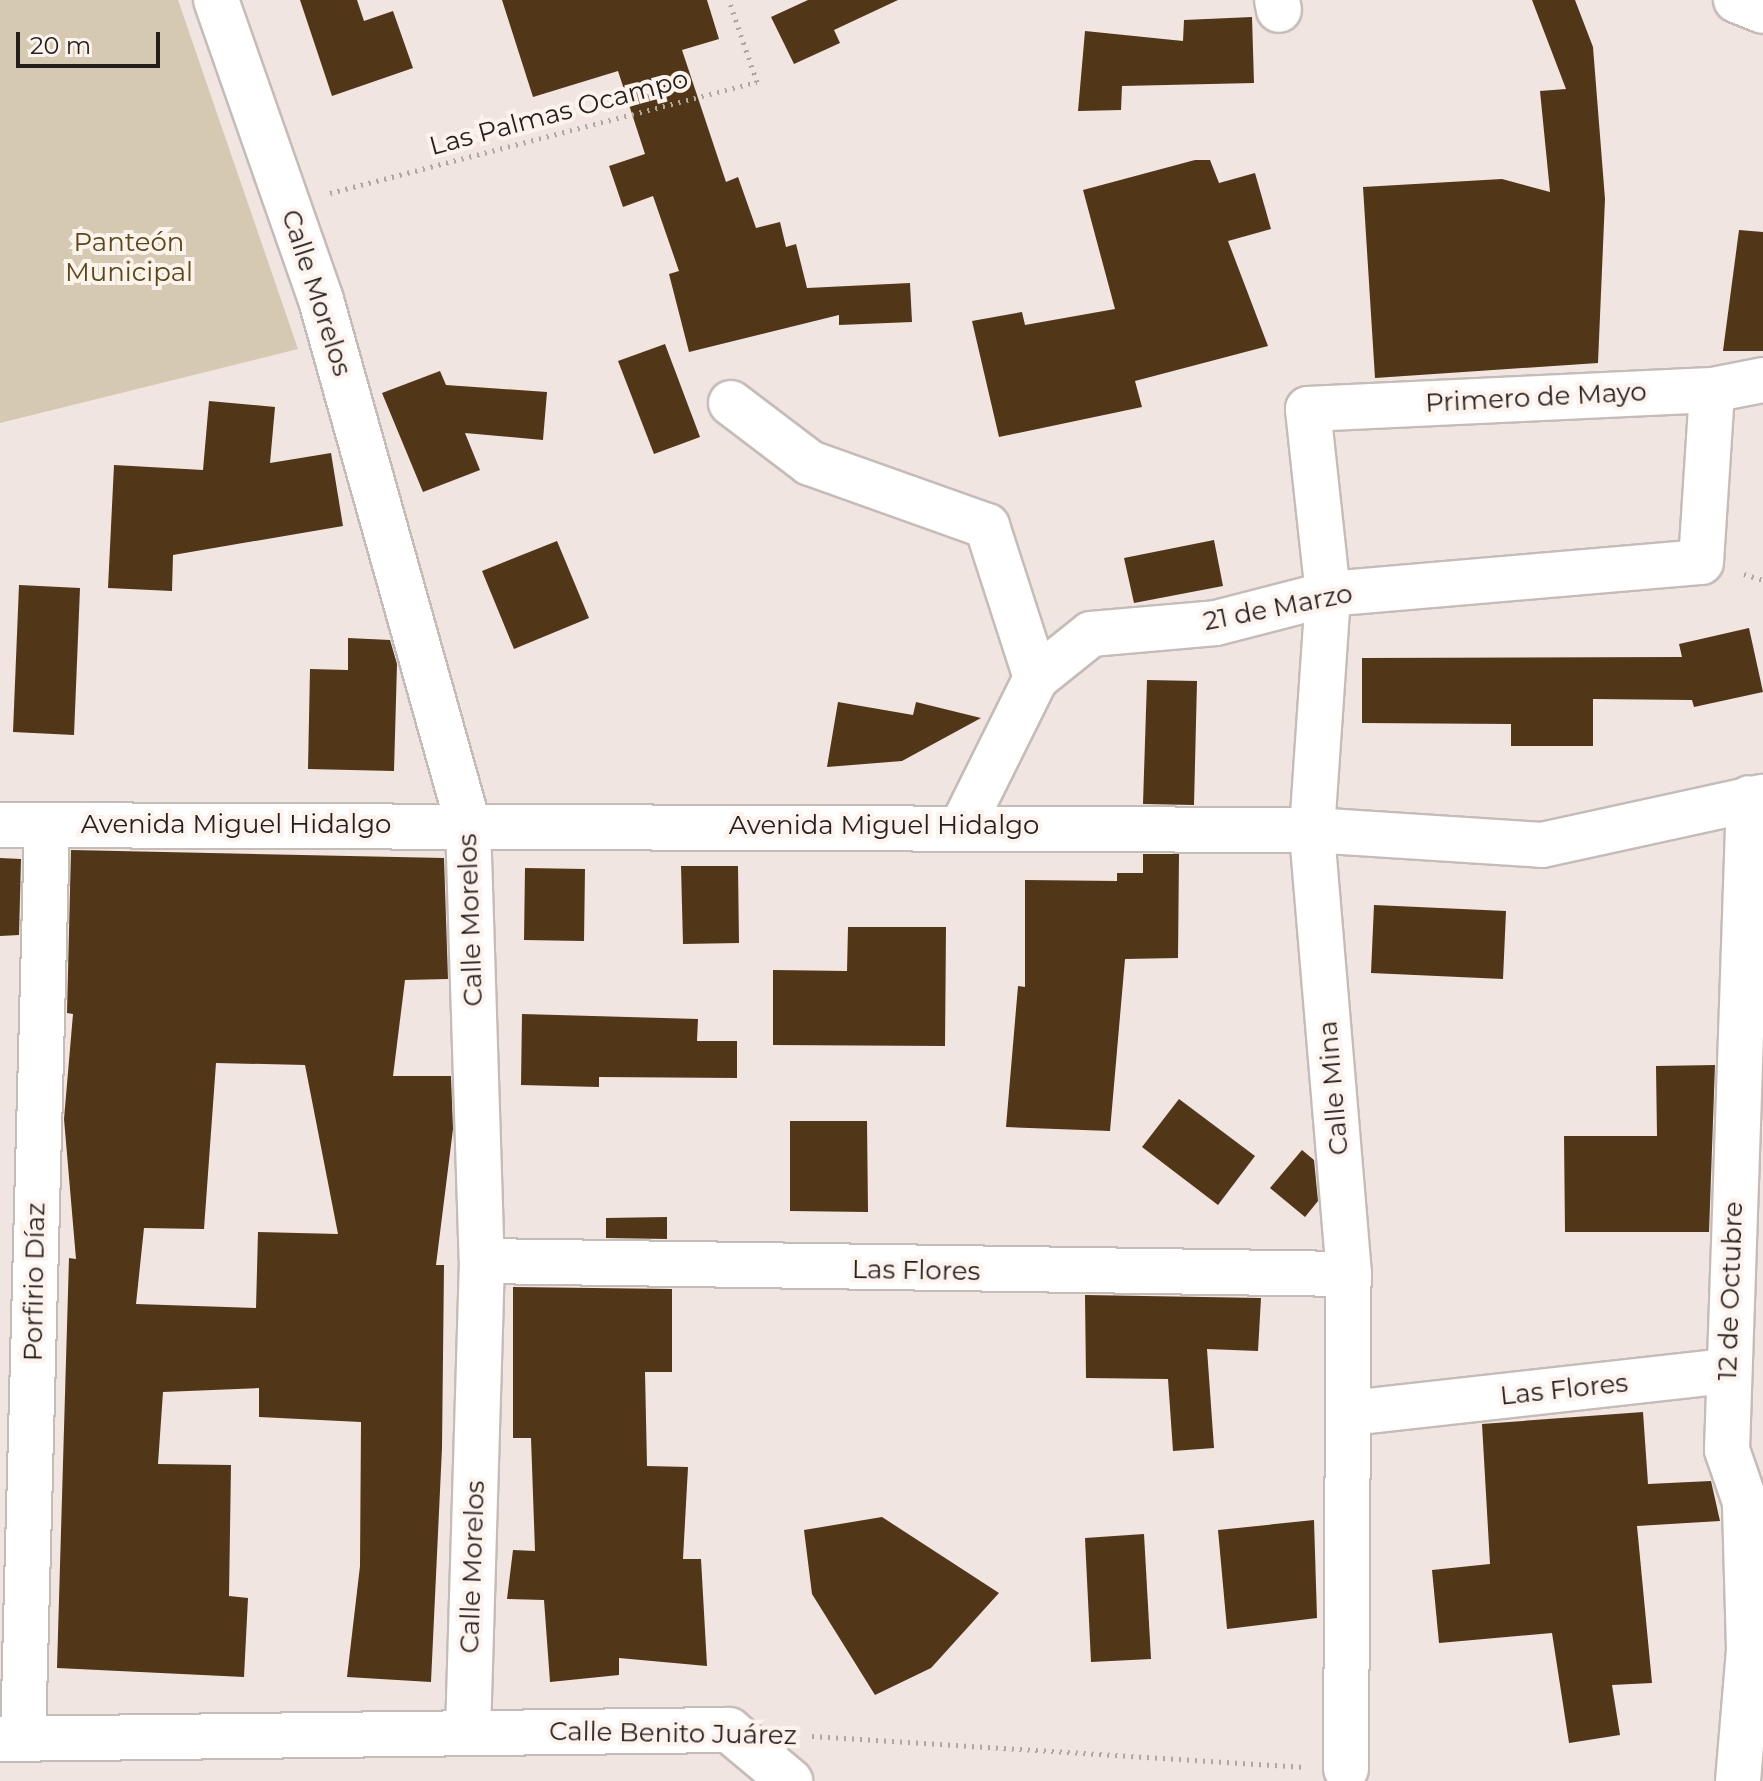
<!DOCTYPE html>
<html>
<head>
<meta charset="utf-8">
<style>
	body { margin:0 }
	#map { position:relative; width:1763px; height:1781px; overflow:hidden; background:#f0e5e0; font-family:Montserrat,sans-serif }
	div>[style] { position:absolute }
	.green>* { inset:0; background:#d5cab1 }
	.building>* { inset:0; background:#513618 }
	.path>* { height:5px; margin-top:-2.5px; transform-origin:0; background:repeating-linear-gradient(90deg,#b0a7a3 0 2px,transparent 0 8px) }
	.roads { filter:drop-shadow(2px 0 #c6bcb7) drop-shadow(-2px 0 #c6bcb7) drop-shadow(0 2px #c6bcb7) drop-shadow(0 -2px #c6bcb7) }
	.street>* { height:44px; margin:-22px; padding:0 22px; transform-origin:22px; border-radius:22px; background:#fff }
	span { translate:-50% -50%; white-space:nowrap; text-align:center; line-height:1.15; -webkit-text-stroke:8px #fdf3ed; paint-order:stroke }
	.street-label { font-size:26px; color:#231f1d }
	.park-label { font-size:26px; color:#5a4716 }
	.scale { position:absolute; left:16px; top:32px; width:144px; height:36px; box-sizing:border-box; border:4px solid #231f1d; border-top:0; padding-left:10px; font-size:24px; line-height:28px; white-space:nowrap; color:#231f1d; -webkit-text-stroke:6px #fdf3ed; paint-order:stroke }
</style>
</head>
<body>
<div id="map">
	<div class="green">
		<div style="clip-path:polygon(0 0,178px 0,298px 349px,0 423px)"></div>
	</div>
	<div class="building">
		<div style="clip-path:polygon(300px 0,357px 0,364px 21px,393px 11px,413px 68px,332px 96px)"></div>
		<div style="clip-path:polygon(502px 0,707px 0,719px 39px,682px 50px,726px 182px,738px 177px,756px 228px,780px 222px,786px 247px,796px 244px,807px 288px,910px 283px,912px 322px,839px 325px,839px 315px,689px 352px,669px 274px,679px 271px,653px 196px,623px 207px,609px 166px,645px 154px,618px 71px,533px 97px)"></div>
		<div style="clip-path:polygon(808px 0,898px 0,834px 30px,840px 43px,794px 64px,771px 17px)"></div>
		<div style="clip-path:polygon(1532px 0,1575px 0,1593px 47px,1605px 199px,1598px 363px,1375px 378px,1363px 187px,1502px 179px,1550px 192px,1540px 91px,1566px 89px)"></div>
		<div style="clip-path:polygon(1252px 17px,1254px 83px,1122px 86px,1121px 110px,1078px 111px,1085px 31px,1183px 41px,1184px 20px)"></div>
		<div style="clip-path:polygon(1195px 160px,1210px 160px,1219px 183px,1255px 173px,1271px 229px,1228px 241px,1268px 346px,1135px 381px,1142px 407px,999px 437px,972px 321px,1022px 312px,1025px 325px,1115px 309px,1083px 190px)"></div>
		<div style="clip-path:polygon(1739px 230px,1763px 232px,1763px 351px,1723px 351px)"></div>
		<div style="clip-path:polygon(665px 344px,700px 437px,654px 454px,618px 361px)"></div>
		<div style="clip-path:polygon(440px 371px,446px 385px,547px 392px,543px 440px,465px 433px,480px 470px,423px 492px,382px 393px)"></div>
		<div style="clip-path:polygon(209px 401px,275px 407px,270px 463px,331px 453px,343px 526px,173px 555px,172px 591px,108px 588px,114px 465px,203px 470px)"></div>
		<div style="clip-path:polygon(1214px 540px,1223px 586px,1134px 603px,1124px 558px)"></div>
		<div style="clip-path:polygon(557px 541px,589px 618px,514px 649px,482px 571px)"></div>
		<div style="clip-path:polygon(19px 585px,80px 588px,74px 735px,13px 732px)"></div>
		<div style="clip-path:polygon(1749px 628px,1763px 692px,1694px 707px,1692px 700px,1593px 699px,1593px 746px,1511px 746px,1511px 724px,1362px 723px,1362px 658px,1682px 657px,1679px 644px)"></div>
		<div style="clip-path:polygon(348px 638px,390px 640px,397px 664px,394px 771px,308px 769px,310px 669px,348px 670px)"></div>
		<div style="clip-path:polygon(1147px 680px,1197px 681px,1194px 805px,1143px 804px)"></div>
		<div style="clip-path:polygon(838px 702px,913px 715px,916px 702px,981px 718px,902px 761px,827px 767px)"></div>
		<div style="clip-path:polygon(evenodd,71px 850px,444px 858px,448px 979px,405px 980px,393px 1076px,451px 1076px,453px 1129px,436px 1265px,444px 1265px,442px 1448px,431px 1682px,347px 1677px,360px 1566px,361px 1422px,259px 1417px,259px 1388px,163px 1392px,158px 1464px,231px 1465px,229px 1596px,248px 1598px,244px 1677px,57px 1668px,69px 1258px,76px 1259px,64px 1119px,73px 1014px,67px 1013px,71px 850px,216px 1063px,305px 1065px,338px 1234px,258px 1232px,256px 1308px,136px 1304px,144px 1228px,204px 1229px,216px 1063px)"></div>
		<div style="clip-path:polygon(1143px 854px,1179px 854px,1178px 958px,1125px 959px,1110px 1131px,1006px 1127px,1018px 986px,1025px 987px,1025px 880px,1117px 881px,1117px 873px,1143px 873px)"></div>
		<div style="clip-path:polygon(0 858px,21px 859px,19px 935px,0 936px)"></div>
		<div style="clip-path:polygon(681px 866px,738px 866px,739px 943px,683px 944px)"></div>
		<div style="clip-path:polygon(525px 868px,585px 869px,584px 941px,524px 940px)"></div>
		<div style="clip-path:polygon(1374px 905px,1506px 911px,1503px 979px,1371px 973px)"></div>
		<div style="clip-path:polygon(848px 927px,946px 927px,945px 1046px,773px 1045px,773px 970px,847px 971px)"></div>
		<div style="clip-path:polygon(522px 1014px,698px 1019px,697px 1041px,737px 1041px,737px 1078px,599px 1077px,599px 1087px,521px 1085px)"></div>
		<div style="clip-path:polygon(1715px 1065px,1709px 1232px,1565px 1232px,1564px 1136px,1657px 1136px,1656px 1066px)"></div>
		<div style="clip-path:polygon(1179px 1099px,1255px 1156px,1218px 1205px,1142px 1147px)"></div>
		<div style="clip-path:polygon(790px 1121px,867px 1121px,868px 1212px,790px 1211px)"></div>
		<div style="clip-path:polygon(1302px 1150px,1314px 1160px,1318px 1201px,1305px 1217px,1270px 1188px)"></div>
		<div style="clip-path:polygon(667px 1217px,667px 1239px,606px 1238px,606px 1218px)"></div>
		<div style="clip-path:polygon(513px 1287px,672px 1289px,672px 1372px,645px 1372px,647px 1466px,688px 1467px,683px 1559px,701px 1559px,707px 1666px,619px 1658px,619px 1675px,550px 1682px,544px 1600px,507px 1599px,513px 1550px,535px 1551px,531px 1438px,513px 1438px)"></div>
		<div style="clip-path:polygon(1085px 1295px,1261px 1298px,1258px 1351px,1207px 1349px,1214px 1448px,1173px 1451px,1168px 1379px,1086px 1378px)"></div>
		<div style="clip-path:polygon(1643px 1412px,1648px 1484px,1711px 1481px,1720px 1521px,1637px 1526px,1652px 1683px,1612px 1685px,1620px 1735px,1569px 1743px,1552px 1633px,1439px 1643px,1432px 1570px,1490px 1564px,1482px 1424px)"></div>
		<div style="clip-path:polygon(882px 1517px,999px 1593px,931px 1668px,875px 1695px,812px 1594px,804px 1530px)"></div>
		<div style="clip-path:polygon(1314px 1520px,1317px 1618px,1227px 1629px,1218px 1530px)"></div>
		<div style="clip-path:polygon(1144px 1534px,1151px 1659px,1091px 1662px,1085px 1538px)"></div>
	</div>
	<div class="path">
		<div style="left:330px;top:193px;width:441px;rotate:-14.6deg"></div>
		<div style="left:757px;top:82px;width:87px;rotate:-108.9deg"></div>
		<div style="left:1744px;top:574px;width:20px;rotate:18deg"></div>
		<div style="left:812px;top:1736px;width:490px;rotate:3.6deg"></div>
	</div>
	<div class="roads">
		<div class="street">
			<div style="left:216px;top:0;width:318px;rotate:70.7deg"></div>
			<div style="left:321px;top:300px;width:544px;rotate:74.33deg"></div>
			<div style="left:468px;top:824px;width:437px;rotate:88.2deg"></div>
			<div style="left:482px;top:1261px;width:472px;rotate:91.7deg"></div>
			<div style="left:1277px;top:0;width:10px;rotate:79deg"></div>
			<div style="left:1736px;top:0;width:29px;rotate:22deg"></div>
			<div style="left:731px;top:403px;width:99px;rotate:37.2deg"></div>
			<div style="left:810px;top:463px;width:188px;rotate:19.6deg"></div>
			<div style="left:987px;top:526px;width:160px;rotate:72.1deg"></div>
			<div style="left:0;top:825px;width:1312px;rotate:0.22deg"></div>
			<div style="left:1312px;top:830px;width:230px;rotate:3.7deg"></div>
			<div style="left:1542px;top:845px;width:226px;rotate:-12.3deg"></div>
			<div style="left:962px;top:827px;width:166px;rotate:-63.6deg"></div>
			<div style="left:1036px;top:678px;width:70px;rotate:-38.7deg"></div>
			<div style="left:1091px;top:634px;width:125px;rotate:-5deg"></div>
			<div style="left:1216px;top:623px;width:116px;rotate:-14.5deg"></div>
			<div style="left:1328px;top:594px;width:374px;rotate:-4.9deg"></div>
			<div style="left:1701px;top:562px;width:172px;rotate:-86.3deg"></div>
			<div style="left:482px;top:1261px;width:867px;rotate:0.86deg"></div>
			<div style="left:1351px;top:1413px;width:379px;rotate:-6.4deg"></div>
			<div style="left:23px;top:1738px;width:912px;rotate:-88.49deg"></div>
			<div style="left:0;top:1739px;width:729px;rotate:-0.71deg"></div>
			<div style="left:729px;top:1730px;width:80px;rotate:39.9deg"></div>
			<div style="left:1346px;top:1769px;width:495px;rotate:-89.7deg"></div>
			<div style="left:1349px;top:1274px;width:446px;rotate:-94.8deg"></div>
			<div style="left:1312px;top:830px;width:237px;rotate:-86.1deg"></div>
			<div style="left:1328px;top:594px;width:186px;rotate:-96.2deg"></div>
			<div style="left:1308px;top:409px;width:404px;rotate:-2.7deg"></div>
			<div style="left:1712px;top:390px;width:52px;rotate:-11.1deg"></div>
			<div style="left:1738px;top:1781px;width:132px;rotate:-85.2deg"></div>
			<div style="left:1749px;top:1649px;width:147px;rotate:-91.6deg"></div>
			<div style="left:1745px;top:1502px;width:55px;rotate:-109.1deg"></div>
			<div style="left:1727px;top:1450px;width:652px;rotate:-88.07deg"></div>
		</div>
	</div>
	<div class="street-label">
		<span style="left:559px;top:113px;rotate:-15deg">Las Palmas Ocampo</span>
		<span style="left:316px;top:293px;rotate:72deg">Calle Morelos</span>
		<span style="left:1536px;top:398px;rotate:-3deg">Primero de Mayo</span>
		<span style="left:1278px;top:608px;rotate:-11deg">21 de Marzo</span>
		<span style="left:236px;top:825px">Avenida Miguel Hidalgo</span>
		<span style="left:884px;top:826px">Avenida Miguel Hidalgo</span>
		<span style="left:471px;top:920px;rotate:-92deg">Calle Morelos</span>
		<span style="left:1334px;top:1088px;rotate:-95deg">Calle Mina</span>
		<span style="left:916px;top:1271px;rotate:1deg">Las Flores</span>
		<span style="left:35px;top:1282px;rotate:-89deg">Porfirio Díaz</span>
		<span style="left:1731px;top:1291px;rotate:-88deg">12 de Octubre</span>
		<span style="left:1564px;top:1390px;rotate:-6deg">Las Flores</span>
		<span style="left:473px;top:1567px;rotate:-88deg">Calle Morelos</span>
		<span style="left:673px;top:1734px;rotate:1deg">Calle Benito Juárez</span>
	</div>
	<div class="park-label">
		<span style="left:129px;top:258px">Panteón<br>Municipal</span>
	</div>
	<div class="scale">20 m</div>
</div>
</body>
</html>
